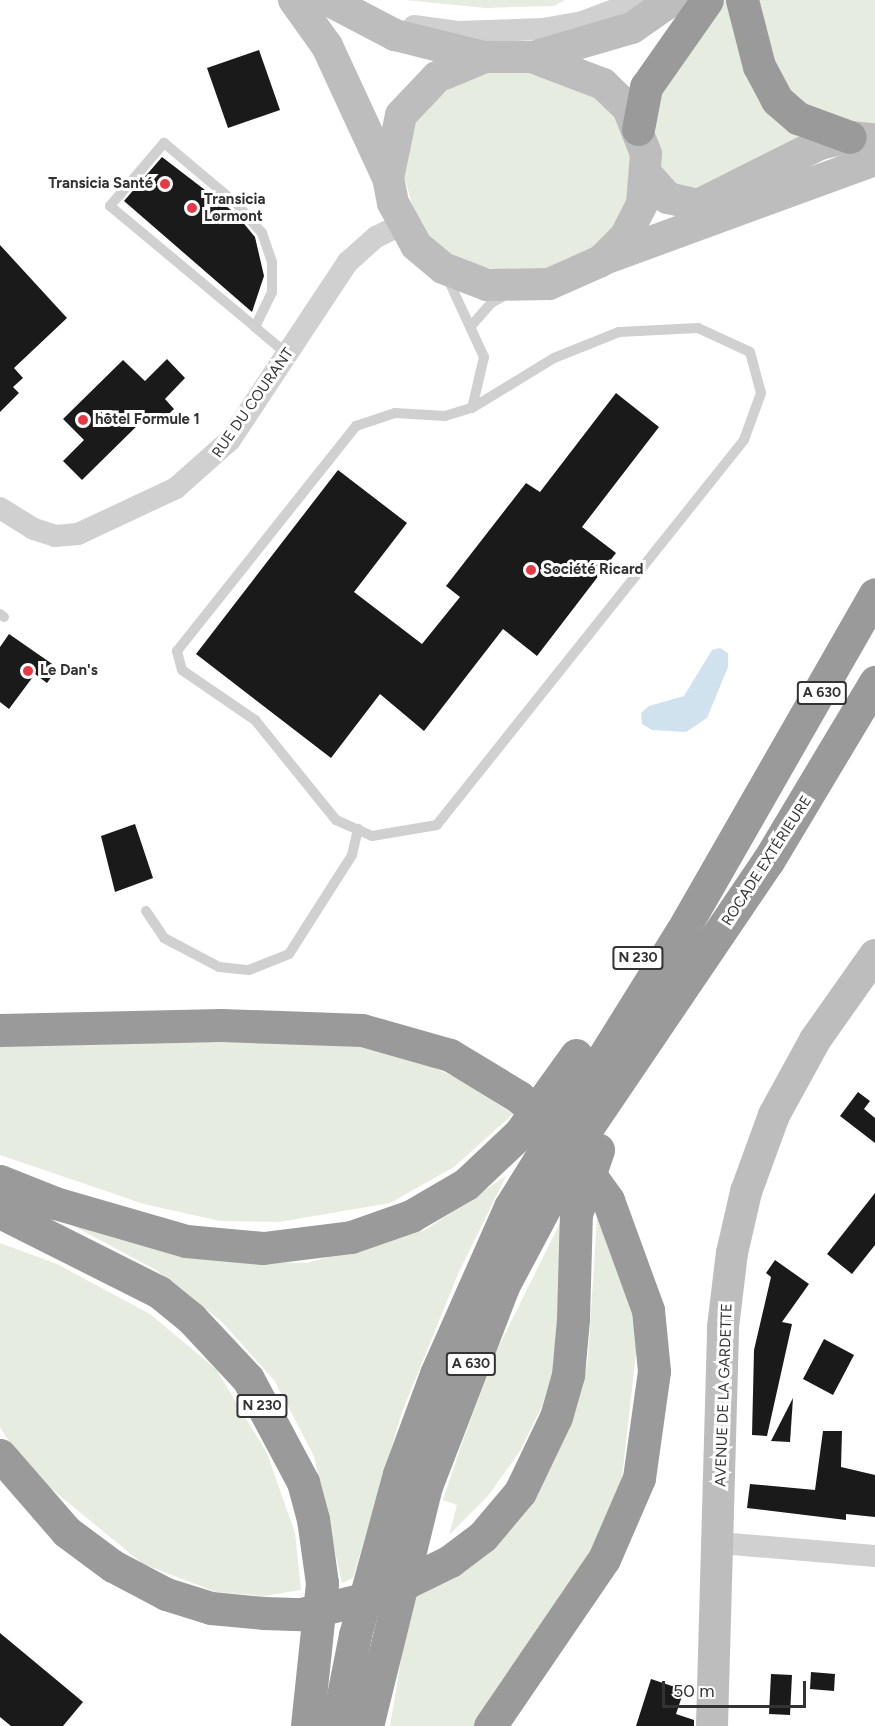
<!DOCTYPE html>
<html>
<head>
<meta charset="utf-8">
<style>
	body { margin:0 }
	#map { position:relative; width:875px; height:1726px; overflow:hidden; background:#fff; font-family:Figtree,sans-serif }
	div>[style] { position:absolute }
	.green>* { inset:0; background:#e6ecdf }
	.water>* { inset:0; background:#cfe2ee }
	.building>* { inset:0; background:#1a1a1a }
	.service>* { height:10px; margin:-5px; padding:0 5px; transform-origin:5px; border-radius:5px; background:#d0d0d0 }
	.minor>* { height:22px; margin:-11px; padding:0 11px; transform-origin:11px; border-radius:11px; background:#d0d0d0 }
	.secondary>* { height:32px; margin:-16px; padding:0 16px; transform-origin:16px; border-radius:16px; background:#bdbdbd }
	.motorway>* { height:33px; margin:-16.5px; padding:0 16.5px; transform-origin:16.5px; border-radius:16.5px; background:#9a9a9a }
	.motorway-bridge>* { height:33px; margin:-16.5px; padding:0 16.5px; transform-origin:16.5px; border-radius:16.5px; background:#9a9a9a }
	.dots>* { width:16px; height:16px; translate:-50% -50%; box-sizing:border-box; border:3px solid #fff; border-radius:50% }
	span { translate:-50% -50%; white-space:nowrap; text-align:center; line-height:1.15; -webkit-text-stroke:6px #fff; paint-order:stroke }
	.shield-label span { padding:2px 4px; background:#fff; border:2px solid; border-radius:4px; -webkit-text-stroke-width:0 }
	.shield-label { font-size:14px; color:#333; font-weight:700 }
	.poi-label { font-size:15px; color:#333; font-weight:700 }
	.right { translate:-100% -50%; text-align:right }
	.left { translate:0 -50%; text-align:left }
	.street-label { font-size:15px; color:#333 }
	.scale { position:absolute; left:662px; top:1681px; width:144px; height:27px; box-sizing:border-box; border:3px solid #333; border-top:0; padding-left:8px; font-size:18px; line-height:21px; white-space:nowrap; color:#333; -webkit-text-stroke:4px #fff; paint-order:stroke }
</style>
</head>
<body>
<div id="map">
	<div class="green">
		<div style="clip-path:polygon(405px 0,565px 0,554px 6px,486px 8px)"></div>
		<div style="clip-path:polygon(716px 0,735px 0,746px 58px,818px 135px,693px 198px,660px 174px,651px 101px)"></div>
		<div style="clip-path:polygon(751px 0,875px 0,875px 132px,824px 122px,784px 89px)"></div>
		<div style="clip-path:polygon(513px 66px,601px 96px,628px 139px,633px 167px,623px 219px,593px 249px,563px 265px,522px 274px,456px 262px,417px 223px,401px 164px,410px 128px,431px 102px,466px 78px)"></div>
		<div style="clip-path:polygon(336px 1041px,406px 1055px,463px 1081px,513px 1114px,454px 1167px,390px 1203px,279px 1222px,220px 1221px,144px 1204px,0 1155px,0 1044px)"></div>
		<div style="clip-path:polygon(506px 1176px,458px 1274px,402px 1412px,353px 1578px,342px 1583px,314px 1456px,274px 1380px,221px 1321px,156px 1270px,70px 1224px,220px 1261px,307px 1263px,425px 1230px)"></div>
		<div style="clip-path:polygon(565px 1213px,553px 1370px,542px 1406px,520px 1451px,488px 1496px,449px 1535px,457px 1505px,443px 1500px,463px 1440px,497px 1350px)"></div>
		<div style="clip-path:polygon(597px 1217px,627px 1284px,637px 1344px,620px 1496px,593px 1553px,475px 1726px,390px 1726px,411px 1600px,517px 1515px,548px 1473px,574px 1414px,588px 1360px)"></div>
		<div style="clip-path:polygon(0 1243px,57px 1264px,150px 1314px,216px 1369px,267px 1453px,295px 1533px,301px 1590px,264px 1596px,216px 1592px,143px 1564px,25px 1467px,0 1427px)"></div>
	</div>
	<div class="water">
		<div style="clip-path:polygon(720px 648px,728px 653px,728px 667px,707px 718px,686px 732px,652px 730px,642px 724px,641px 713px,649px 706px,684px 696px,712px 650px)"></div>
	</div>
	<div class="building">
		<div style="clip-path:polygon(259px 50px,280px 110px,228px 128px,207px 68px)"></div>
		<div style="clip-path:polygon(162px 157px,235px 213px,255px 237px,264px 276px,252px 312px,124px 201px)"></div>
		<div style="clip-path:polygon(0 245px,67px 318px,14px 368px,23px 378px,13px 387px,19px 393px,0 412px)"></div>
		<div style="clip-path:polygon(167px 359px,185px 378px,165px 399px,174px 409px,156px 426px,147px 416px,82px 480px,63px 461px,84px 440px,63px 419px,123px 360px,145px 381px)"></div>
		<div style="clip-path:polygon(616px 393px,659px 427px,582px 527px,616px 553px,537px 656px,503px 629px,424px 731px,380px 694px,331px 758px,196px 654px,338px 470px,407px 523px,354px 592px,422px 644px,460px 597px,446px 586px,526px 483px,540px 492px)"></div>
		<div style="clip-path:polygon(9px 634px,58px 668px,47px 683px,35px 674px,9px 709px,0 702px,0 647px)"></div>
		<div style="clip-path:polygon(135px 824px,153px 878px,115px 892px,101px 836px)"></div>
		<div style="clip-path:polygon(858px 1092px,870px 1101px,864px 1109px,875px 1118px,875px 1143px,840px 1116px)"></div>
		<div style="clip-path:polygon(875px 1193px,875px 1245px,852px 1274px,827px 1254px)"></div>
		<div style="clip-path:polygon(775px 1260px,809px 1284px,782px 1322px,792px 1324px,767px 1436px,752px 1435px,754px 1350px,771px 1277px,766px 1273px)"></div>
		<div style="clip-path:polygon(824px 1339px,854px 1355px,833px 1395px,803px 1379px)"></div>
		<div style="clip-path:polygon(793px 1398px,790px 1442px,771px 1441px)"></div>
		<div style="clip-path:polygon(823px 1431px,842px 1431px,841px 1467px,875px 1475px,875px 1517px,846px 1514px,846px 1520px,747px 1508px,750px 1484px,815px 1490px)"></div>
		<div style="clip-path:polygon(0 1633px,83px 1702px,63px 1726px,11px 1726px,0 1717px)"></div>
		<div style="clip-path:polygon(811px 1672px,835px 1674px,834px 1691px,810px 1689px)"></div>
		<div style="clip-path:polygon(771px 1674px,792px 1675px,790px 1715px,769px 1714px)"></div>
		<div style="clip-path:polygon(651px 1679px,684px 1690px,676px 1714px,694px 1720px,694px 1726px,636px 1726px)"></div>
	</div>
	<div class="service">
		<div style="left:447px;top:277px;width:88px;rotate:65.2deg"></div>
		<div style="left:484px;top:357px;width:52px;rotate:103.2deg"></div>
		<div style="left:472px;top:325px;width:29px;rotate:-49deg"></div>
		<div style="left:491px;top:303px;width:19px;rotate:-28deg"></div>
		<div style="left:255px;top:327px;width:39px;rotate:-64deg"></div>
		<div style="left:272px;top:292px;width:30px;rotate:-90deg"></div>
		<div style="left:272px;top:262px;width:31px;rotate:-109deg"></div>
		<div style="left:262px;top:233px;width:37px;rotate:-131deg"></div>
		<div style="left:238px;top:205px;width:97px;rotate:-140deg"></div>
		<div style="left:164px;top:143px;width:83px;rotate:130.6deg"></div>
		<div style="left:110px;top:206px;width:189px;rotate:39.8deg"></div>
		<div style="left:255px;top:327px;width:42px;rotate:40.2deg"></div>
		<div style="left:698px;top:328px;width:57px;rotate:24.8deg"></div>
		<div style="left:750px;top:352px;width:42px;rotate:75deg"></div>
		<div style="left:761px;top:393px;width:50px;rotate:109.9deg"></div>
		<div style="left:744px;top:440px;width:492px;rotate:128.6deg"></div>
		<div style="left:437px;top:825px;width:66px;rotate:170.4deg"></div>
		<div style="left:372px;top:836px;width:39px;rotate:-156deg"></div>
		<div style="left:336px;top:820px;width:129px;rotate:-129deg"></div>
		<div style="left:255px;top:720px;width:88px;rotate:-145.6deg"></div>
		<div style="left:182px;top:670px;width:20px;rotate:-105deg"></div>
		<div style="left:177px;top:651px;width:288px;rotate:-51.5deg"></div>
		<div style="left:356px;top:426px;width:41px;rotate:-18.4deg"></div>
		<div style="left:395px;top:413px;width:50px;rotate:3.4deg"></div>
		<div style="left:445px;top:416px;width:28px;rotate:-17deg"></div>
		<div style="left:472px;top:408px;width:96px;rotate:-31.4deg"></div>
		<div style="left:554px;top:358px;width:70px;rotate:-21.8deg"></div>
		<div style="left:619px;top:332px;width:79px;rotate:-2.9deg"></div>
		<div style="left:0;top:614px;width:5px;rotate:37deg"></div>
		<div style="left:146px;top:911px;width:32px;rotate:56deg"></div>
		<div style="left:164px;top:938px;width:62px;rotate:27.8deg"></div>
		<div style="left:219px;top:967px;width:30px;rotate:6deg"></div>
		<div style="left:249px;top:970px;width:43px;rotate:-21.8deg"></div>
		<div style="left:289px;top:954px;width:117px;rotate:-57.5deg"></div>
		<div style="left:352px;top:855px;width:27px;rotate:-77deg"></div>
	</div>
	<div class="minor">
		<div style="left:414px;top:26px;width:44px;rotate:7.8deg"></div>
		<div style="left:458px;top:32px;width:85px;rotate:-2deg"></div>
		<div style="left:543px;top:29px;width:40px;rotate:-10deg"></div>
		<div style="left:582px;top:22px;width:63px;rotate:-20.4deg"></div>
		<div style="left:0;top:508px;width:40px;rotate:32deg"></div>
		<div style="left:34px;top:529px;width:22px;rotate:18deg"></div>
		<div style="left:55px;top:536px;width:23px;rotate:-5deg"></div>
		<div style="left:78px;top:534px;width:108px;rotate:-25.1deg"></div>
		<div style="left:176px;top:488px;width:72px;rotate:-41.6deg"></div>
		<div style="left:230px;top:440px;width:214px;rotate:-56.5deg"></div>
		<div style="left:348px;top:262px;width:38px;rotate:-42deg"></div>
		<div style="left:376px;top:237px;width:30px;rotate:-26deg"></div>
		<div style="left:720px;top:1543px;width:156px;rotate:4.8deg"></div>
	</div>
	<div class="secondary">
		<div style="left:294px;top:0;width:57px;rotate:54.3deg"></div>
		<div style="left:327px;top:46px;width:143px;rotate:65.2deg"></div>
		<div style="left:328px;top:0;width:76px;rotate:27.6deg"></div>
		<div style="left:395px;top:35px;width:92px;rotate:13.9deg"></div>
		<div style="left:536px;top:56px;width:100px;rotate:-16.3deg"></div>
		<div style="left:632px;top:28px;width:49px;rotate:-35deg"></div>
		<div style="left:485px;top:57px;width:47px"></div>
		<div style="left:532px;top:57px;width:76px;rotate:20.8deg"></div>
		<div style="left:603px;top:84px;width:35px;rotate:44deg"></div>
		<div style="left:628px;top:108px;width:49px;rotate:68.6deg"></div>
		<div style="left:646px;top:154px;width:50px;rotate:94.6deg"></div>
		<div style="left:642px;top:204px;width:37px;rotate:117deg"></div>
		<div style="left:625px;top:237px;width:34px;rotate:135deg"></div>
		<div style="left:601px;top:261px;width:57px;rotate:156.1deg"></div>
		<div style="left:549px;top:284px;width:62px;rotate:179.1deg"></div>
		<div style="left:487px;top:285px;width:47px;rotate:-158.9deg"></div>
		<div style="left:443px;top:268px;width:35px;rotate:-140deg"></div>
		<div style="left:416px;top:245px;width:48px;rotate:-118.7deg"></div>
		<div style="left:393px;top:203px;width:25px;rotate:-101deg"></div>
		<div style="left:388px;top:178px;width:64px;rotate:-78.3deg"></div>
		<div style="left:401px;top:115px;width:52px;rotate:-46.5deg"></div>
		<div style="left:437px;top:77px;width:52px;rotate:-22.6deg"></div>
		<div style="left:648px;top:176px;width:30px;rotate:48deg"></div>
		<div style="left:668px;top:198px;width:31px;rotate:13deg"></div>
		<div style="left:698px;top:205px;width:136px;rotate:-26.6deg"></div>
		<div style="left:820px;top:144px;width:31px;rotate:-13deg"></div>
		<div style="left:850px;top:137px;width:25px;rotate:5deg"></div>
		<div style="left:607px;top:258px;width:285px;rotate:-20.1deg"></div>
		<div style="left:712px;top:1726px;width:399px;rotate:-88.4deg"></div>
		<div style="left:723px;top:1327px;width:75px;rotate:-83.1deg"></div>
		<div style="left:732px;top:1253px;width:63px;rotate:-77.1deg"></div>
		<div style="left:746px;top:1192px;width:82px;rotate:-70deg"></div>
		<div style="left:774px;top:1115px;width:85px;rotate:-61.3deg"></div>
		<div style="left:815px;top:1040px;width:104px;rotate:-54.8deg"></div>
	</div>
	<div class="motorway">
		<div style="left:742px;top:0;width:68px;rotate:75.6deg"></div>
		<div style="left:759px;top:66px;width:38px;rotate:62deg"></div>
		<div style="left:777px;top:100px;width:28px;rotate:41deg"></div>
		<div style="left:798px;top:118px;width:55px;rotate:20.1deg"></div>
		<div style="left:638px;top:129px;width:43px;rotate:-79.2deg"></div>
		<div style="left:646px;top:87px;width:106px;rotate:-55deg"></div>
		<div style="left:0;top:1030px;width:221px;rotate:-1.3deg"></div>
		<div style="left:221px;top:1025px;width:141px;rotate:2deg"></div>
		<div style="left:362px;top:1030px;width:91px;rotate:15.9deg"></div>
		<div style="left:450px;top:1055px;width:81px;rotate:31.3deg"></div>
		<div style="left:0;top:1181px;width:59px;rotate:21.8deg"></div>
		<div style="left:55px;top:1203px;width:136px;rotate:16.2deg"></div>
		<div style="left:186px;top:1241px;width:77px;rotate:5.2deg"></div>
		<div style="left:263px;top:1248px;width:89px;rotate:-7.1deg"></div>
		<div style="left:351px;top:1237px;width:64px;rotate:-19.3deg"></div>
		<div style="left:411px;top:1216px;width:64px;rotate:-30.2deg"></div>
		<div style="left:466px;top:1184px;width:74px;rotate:-43.4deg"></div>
		<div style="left:520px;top:1133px;width:96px;rotate:-54.3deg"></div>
		<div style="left:0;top:1212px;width:178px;rotate:26.7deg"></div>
		<div style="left:159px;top:1292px;width:41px;rotate:39.1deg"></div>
		<div style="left:191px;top:1318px;width:83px;rotate:46.9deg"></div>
		<div style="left:248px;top:1379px;width:117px;rotate:61.9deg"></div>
		<div style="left:303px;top:1482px;width:38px;rotate:75deg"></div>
		<div style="left:313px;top:1519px;width:65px;rotate:82deg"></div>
		<div style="left:322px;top:1583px;width:144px;rotate:96deg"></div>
		<div style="left:0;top:1455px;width:102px;rotate:49deg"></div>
		<div style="left:67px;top:1532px;width:57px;rotate:36.5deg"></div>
		<div style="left:113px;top:1566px;width:60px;rotate:27.8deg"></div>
		<div style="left:166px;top:1594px;width:47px;rotate:17.3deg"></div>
		<div style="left:211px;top:1608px;width:53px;rotate:5.4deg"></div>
		<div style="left:450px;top:1561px;width:41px;rotate:-37.1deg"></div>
		<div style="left:483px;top:1536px;width:57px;rotate:-49.9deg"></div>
		<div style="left:520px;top:1492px;width:83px;rotate:-64.4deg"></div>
		<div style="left:556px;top:1417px;width:44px;rotate:-74.1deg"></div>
		<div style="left:568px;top:1375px;width:56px;rotate:-84.9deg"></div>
		<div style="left:573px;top:1319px;width:105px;rotate:-88.4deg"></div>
		<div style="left:576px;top:1214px;width:68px;rotate:-71deg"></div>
		<div style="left:337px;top:1726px;width:93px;rotate:-78.8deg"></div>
		<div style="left:355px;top:1635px;width:167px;rotate:-74.7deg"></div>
		<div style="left:399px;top:1474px;width:107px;rotate:-69.7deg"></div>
		<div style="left:436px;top:1374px;width:183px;rotate:-66.1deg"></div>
		<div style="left:510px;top:1207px;width:325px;rotate:-58.1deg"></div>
		<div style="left:682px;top:931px;width:388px;rotate:-60.2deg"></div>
		<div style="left:367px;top:1726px;width:247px;rotate:-76.2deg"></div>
		<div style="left:426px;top:1486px;width:214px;rotate:-68.9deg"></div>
		<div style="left:503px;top:1286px;width:179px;rotate:-62deg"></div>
		<div style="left:587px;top:1128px;width:323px;rotate:-55.9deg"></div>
		<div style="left:768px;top:861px;width:209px;rotate:-59.1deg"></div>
		<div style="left:490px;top:1726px;width:202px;rotate:-55.7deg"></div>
		<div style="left:604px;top:1559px;width:88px;rotate:-66.6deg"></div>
		<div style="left:639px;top:1478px;width:108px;rotate:-82deg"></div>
		<div style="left:654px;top:1371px;width:61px;rotate:-95.6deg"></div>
		<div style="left:648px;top:1310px;width:117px;rotate:-110deg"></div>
	</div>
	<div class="motorway-bridge">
		<div style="left:519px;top:1097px;width:62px;rotate:43deg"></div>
		<div style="left:564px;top:1139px;width:75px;rotate:54.2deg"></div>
		<div style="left:264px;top:1613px;width:37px;rotate:2deg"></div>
		<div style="left:301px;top:1614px;width:82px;rotate:-13.4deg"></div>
		<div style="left:381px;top:1595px;width:77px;rotate:-26.2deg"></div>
	</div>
	<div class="dots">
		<div style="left:165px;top:184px;background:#e63946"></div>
		<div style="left:192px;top:208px;background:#e63946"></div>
		<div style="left:83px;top:420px;background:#e63946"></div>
		<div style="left:531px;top:570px;background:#e63946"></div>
		<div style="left:28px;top:671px;background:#e63946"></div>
	</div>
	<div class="shield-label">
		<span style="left:822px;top:693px">A 630</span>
		<span style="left:638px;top:958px">N 230</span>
		<span style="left:471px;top:1364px">A 630</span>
		<span style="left:262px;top:1406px">N 230</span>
	</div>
	<div class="poi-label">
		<span class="right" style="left:153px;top:184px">Transicia Santé</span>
		<span class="left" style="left:204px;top:208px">Transicia<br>Lormont</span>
		<span class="left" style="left:95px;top:420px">hôtel Formule 1</span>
		<span class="left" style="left:543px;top:570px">Société Ricard</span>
		<span class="left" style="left:40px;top:671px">Le Dan's</span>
	</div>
	<div class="street-label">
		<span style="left:253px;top:403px;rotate:-55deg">RUE DU COURANT</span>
		<span style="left:767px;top:861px;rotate:-57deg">ROCADE EXTÉRIEURE</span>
		<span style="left:724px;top:1395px;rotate:-88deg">AVENUE DE LA GARDETTE</span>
	</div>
	<div class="scale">50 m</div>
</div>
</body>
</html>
